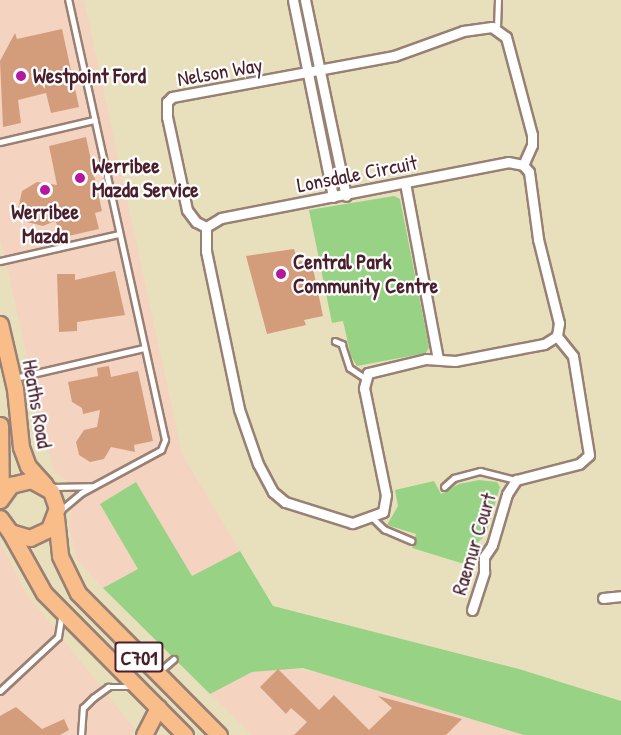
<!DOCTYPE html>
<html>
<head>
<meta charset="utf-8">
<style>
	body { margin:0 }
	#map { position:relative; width:621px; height:735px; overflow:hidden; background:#e8e0bc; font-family:"Patrick Hand",sans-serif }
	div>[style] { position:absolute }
	.built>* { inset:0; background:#f4d3c0 }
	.green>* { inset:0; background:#98d285 }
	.building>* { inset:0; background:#d39d7c }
	.roads { filter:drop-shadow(2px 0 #998074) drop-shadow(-2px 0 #998074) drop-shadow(0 2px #998074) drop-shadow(0 -2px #998074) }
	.service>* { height:4.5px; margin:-2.25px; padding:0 2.25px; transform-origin:2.25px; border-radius:2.25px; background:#fff }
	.minor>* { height:9px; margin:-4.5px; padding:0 4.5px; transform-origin:4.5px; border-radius:4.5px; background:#fff }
	.primary>* { height:15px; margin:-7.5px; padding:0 7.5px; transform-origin:7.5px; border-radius:7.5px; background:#f8bd89 }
	.dots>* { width:16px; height:16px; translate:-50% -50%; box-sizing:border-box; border:3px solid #fff; border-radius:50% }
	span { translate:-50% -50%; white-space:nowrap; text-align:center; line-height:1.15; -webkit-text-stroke:4.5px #fff; paint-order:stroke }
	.shield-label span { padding:2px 4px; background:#fff; border:2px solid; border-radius:4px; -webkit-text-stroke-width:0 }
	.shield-label { font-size:20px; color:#4a1f2b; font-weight:700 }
	.street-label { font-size:21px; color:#4a1f2b }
	.poi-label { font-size:21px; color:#4a1f2b; font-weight:700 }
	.left { translate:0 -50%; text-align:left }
</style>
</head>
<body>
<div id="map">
	<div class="built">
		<div style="clip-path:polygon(0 0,84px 0,182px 454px,240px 551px,192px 576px,100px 504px,139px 570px,103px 588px,77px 560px,69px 527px,72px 509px,66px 480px,54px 473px,0 238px)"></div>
		<div style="clip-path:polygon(0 542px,26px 593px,135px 729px,131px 735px,0 735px)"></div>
		<div style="clip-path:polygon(279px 667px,331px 675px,524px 735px,252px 735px,210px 694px,252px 672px)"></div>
	</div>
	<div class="green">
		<div style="clip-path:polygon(394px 196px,400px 199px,429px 347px,426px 353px,357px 366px,351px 356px,343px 321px,332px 323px,309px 210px)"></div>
		<div style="clip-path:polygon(479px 480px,497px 482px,500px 487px,486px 534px,471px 550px,471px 566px,412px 548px,416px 534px,387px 525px,398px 506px,395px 490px,434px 481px,441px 494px,459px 484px)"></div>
		<div style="clip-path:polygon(136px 482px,192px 576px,240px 551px,273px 606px,519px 669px,621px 701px,621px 735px,524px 735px,303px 668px,252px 672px,210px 694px,103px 588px,138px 569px,100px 504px)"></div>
	</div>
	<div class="building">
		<div style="clip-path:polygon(62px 29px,79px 107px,51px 113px,46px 93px,18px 100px,21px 123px,3px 127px,0 61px,15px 33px,17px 39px)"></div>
		<div style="clip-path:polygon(86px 137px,102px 211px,95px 213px,99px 229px,64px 237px,55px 221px,43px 226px,27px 222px,18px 209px,22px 191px,37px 182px,57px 185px,49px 146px)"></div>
		<div style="clip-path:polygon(294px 249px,298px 262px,311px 259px,323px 316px,304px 320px,306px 325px,267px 334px,246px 256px)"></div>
		<div style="clip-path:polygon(115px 271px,125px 315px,77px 322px,77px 331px,59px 332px,57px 274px,75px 274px,75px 280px)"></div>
		<div style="clip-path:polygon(109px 366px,111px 377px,138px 371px,153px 441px,134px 445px,135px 452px,111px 447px,104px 459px,90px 462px,79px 455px,76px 442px,84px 430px,97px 427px,100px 410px,83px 414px,82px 408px,72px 402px,68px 382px,98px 376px,97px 368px)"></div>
		<div style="clip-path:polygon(278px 669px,319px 710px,334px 695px,369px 730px,392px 708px,378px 696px,462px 719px,446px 735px,294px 735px,307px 722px,291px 708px,286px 714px,260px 687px)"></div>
		<div style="clip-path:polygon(16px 707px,42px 729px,64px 719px,69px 730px,60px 735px,0 735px,0 716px)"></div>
	</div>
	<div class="roads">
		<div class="service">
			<div style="left:497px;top:28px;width:28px;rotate:-88deg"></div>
			<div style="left:0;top:142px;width:97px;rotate:-13.2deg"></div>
			<div style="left:0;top:261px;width:122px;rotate:-12.8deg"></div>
			<div style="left:335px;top:341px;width:8px;rotate:23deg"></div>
			<div style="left:342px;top:344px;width:25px;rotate:72deg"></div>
			<div style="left:350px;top:368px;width:18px;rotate:34deg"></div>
			<div style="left:15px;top:378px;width:132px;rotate:-13.1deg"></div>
			<div style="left:52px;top:487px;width:39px;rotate:-1deg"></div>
			<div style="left:444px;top:487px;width:13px;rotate:-42deg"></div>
			<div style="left:454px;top:478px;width:27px;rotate:-15deg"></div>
			<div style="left:480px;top:471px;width:37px;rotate:14deg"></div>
			<div style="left:61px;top:510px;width:26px;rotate:-40deg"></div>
			<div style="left:81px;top:493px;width:91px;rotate:-28.3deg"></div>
			<div style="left:161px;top:450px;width:11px;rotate:-68deg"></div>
			<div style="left:165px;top:440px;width:451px;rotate:-102.4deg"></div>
			<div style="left:373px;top:518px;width:16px;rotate:45deg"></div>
			<div style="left:384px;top:529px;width:30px;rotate:23deg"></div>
			<div style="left:160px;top:671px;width:18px;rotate:-41deg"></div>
			<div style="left:0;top:691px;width:79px;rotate:-43deg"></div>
			<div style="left:58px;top:637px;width:19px;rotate:-81deg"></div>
			<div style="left:81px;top:735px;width:27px;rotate:-86deg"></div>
			<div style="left:83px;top:708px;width:14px;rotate:-45deg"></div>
			<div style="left:93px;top:698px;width:19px;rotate:-36deg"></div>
			<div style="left:108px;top:687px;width:23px"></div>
		</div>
		<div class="minor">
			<div style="left:293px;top:0;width:201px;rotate:78.5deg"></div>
			<div style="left:305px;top:0;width:200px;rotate:78.2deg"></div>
			<div style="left:508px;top:162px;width:15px;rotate:11deg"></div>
			<div style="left:523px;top:165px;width:9px;rotate:49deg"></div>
			<div style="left:529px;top:172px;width:68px;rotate:82.3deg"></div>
			<div style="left:538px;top:239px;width:87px;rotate:76deg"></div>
			<div style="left:559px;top:323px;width:13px;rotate:99deg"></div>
			<div style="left:557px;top:336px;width:15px;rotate:148deg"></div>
			<div style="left:544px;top:344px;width:91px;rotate:169.2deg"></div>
			<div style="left:455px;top:361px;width:29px;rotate:-176deg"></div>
			<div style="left:426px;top:359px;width:60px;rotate:166.4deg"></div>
			<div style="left:368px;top:373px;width:16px;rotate:105deg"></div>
			<div style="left:364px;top:388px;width:109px;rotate:78.4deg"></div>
			<div style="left:386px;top:495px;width:17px;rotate:100deg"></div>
			<div style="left:383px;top:512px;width:33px;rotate:160deg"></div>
			<div style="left:352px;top:523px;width:70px;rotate:-162.6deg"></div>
			<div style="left:285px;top:502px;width:16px;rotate:-140deg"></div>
			<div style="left:273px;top:492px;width:32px;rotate:-118deg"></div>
			<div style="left:258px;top:464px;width:58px;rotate:-109.1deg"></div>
			<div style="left:239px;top:409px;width:161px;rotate:-101.8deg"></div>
			<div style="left:206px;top:251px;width:24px;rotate:-90deg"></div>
			<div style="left:206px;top:227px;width:17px;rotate:-31deg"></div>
			<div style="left:221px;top:218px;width:292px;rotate:-11deg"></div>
			<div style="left:405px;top:183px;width:179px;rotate:79.4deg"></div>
			<div style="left:206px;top:227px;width:11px;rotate:-153deg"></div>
			<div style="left:196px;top:222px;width:15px;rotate:-127deg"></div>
			<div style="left:187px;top:210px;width:95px;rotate:-102.1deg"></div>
			<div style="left:167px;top:117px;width:15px;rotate:-90deg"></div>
			<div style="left:167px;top:102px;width:7px;rotate:-45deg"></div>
			<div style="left:172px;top:97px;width:226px;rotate:-10.5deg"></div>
			<div style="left:394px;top:56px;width:73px;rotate:-19.9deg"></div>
			<div style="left:463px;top:31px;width:29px;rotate:-8deg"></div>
			<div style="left:492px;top:27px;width:17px;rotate:36deg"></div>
			<div style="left:506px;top:37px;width:101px;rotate:75.1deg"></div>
			<div style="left:532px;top:135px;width:10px;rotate:90deg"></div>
			<div style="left:532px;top:145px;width:22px;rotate:114deg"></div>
			<div style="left:603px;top:598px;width:18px;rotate:-6deg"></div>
			<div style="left:472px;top:610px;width:40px;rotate:-72deg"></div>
			<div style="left:484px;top:572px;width:15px;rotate:-90deg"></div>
			<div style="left:484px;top:557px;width:14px;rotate:-56deg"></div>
			<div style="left:492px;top:545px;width:53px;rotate:-73.6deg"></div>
			<div style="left:507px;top:494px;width:17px;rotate:-57deg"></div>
			<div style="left:516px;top:480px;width:65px;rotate:-14.3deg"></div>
			<div style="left:579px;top:464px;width:13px;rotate:-42deg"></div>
			<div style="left:589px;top:455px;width:100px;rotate:-99.2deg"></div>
			<div style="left:573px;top:356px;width:26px;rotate:-129deg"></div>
		</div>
		<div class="primary">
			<div style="left:0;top:324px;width:67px;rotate:77deg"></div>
			<div style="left:15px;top:389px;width:58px;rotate:84.1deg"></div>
			<div style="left:21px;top:447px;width:20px;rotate:70deg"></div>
			<div style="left:28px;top:466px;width:25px;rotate:48deg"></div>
			<div style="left:0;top:425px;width:71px;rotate:89.2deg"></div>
			<div style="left:0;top:500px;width:19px;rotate:-54deg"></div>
			<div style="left:11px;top:485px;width:21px;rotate:-14deg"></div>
			<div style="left:31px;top:480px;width:23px;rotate:29deg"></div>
			<div style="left:51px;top:491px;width:18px;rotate:71deg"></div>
			<div style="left:57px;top:508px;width:22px;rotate:111deg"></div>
			<div style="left:49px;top:529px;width:21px;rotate:155deg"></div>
			<div style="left:30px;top:538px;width:21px;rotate:-163deg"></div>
			<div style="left:10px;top:532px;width:17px;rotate:-126deg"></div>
			<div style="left:56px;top:517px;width:39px;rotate:84deg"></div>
			<div style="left:60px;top:556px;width:41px;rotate:64.1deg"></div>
			<div style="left:78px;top:593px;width:200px;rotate:45.2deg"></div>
			<div style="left:10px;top:532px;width:70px;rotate:60.9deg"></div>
			<div style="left:44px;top:593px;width:200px;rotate:45.2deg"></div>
			<div style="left:144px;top:735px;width:31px;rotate:-63deg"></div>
		</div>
	</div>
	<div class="dots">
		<div style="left:21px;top:76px;background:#b5179e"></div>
		<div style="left:80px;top:178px;background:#b5179e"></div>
		<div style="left:45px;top:190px;background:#b5179e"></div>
		<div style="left:281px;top:274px;background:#b5179e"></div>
	</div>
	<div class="shield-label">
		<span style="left:139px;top:657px">C701</span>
	</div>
	<div class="street-label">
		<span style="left:220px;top:72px;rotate:-10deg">Nelson Way</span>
		<span style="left:357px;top:174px;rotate:-11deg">Lonsdale Circuit</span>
		<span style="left:37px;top:404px;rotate:80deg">Heaths Road</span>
		<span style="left:474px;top:544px;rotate:-73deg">Raemur Court</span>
	</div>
	<div class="poi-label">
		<span class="left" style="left:33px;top:76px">Westpoint Ford</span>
		<span class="left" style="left:92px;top:178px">Werribee<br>Mazda Service</span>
		<span style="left:45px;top:224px">Werribee<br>Mazda</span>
		<span class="left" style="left:293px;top:274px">Central Park<br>Community Centre</span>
	</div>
</div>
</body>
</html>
